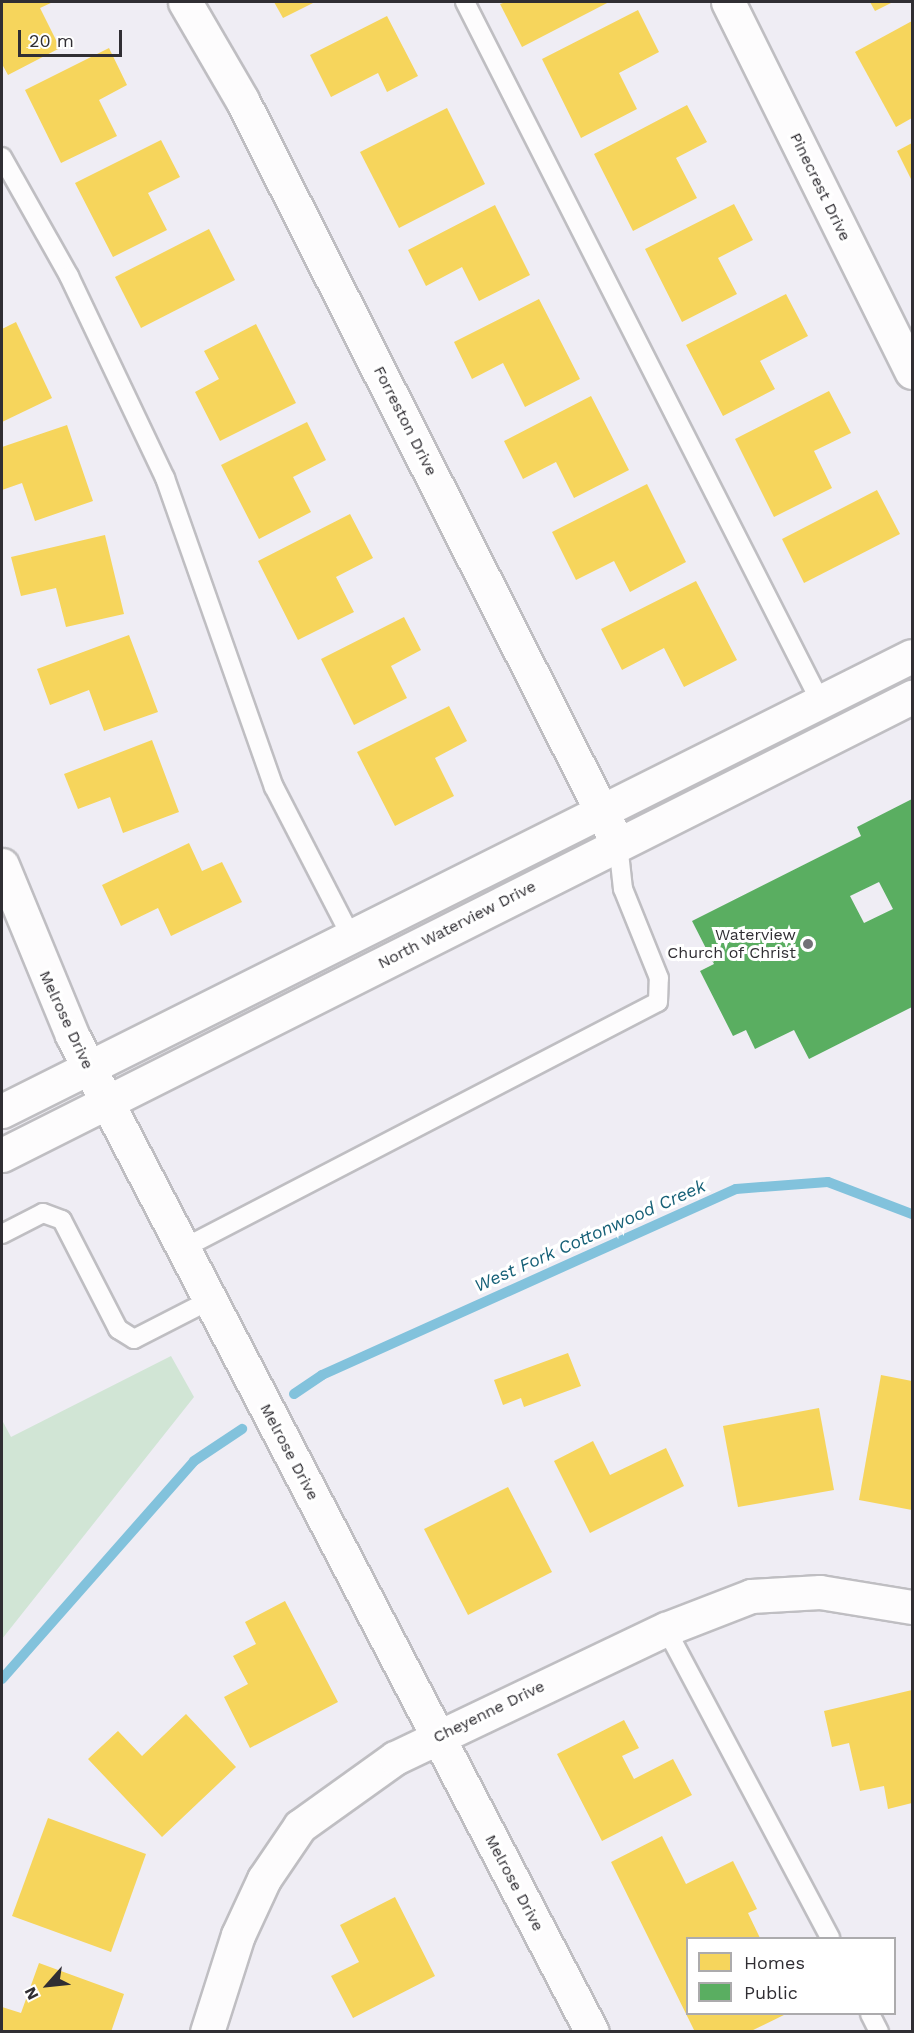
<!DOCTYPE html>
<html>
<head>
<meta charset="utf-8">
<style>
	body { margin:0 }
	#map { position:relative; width:914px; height:2033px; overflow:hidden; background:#efedf4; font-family:"Work Sans",sans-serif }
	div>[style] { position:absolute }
	.green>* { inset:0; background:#d1e5d5 }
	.homes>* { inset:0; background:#f6d55c }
	.public>* { inset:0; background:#5aae61 }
	.stream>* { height:10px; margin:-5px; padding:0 5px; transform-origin:5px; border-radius:5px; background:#82c2dc }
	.roads { filter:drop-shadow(2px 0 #bfbec2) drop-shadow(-2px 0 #bfbec2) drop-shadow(0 2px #bfbec2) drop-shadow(0 -2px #bfbec2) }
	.lane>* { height:18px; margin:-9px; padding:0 9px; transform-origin:9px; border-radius:9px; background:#fdfcfd }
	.street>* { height:33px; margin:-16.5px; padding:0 16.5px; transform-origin:16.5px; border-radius:16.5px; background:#fdfcfd }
	.secondary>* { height:33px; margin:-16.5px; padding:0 16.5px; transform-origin:16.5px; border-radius:16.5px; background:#fdfcfd }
	.dots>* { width:16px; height:16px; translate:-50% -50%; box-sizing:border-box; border:3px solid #fff; border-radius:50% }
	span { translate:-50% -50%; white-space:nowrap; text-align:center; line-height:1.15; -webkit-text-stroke:6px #fff; paint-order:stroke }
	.street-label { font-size:16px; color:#302e33 }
	.poi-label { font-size:16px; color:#302e33 }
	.right { translate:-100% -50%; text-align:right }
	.water-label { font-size:18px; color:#166077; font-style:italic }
	.frame { position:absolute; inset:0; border:3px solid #302e33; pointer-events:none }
	.legend { position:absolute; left:686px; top:1937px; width:210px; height:78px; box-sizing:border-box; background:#fff; border:2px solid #acabad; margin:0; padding:8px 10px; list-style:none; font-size:18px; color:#302e33 }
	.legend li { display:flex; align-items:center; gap:12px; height:30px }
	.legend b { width:30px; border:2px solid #acabad }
	.north { position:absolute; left:18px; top:1955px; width:60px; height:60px; -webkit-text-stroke:4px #fff; paint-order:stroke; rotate:243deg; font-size:16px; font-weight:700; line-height:24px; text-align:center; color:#302e33 }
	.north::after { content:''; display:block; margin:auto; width:21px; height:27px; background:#302e33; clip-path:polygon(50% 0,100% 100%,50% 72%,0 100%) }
	.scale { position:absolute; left:18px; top:30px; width:104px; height:27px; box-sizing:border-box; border:3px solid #302e33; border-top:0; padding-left:8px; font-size:18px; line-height:21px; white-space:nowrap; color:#302e33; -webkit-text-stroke:4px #fff; paint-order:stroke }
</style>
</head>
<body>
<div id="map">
	<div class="green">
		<div style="clip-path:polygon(171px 1356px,194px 1397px,2px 1639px,2px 1420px,11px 1437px)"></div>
	</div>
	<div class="homes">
		<div style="clip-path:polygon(2px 2px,53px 2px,40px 8px,60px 48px,8px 75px,2px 64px)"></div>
		<div style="clip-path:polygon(274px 2px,315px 2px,283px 18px)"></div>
		<div style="clip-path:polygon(506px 2px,609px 2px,522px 47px,500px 4px)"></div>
		<div style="clip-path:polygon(870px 2px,893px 2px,875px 11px)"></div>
		<div style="clip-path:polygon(638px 10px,659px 52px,619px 73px,637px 109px,581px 138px,542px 59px)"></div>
		<div style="clip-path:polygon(387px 16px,418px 76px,387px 92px,378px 73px,331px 97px,310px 55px)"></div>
		<div style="clip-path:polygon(912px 21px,912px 118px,896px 127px,855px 52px)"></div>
		<div style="clip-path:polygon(109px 48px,127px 85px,99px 100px,117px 136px,61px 163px,25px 90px)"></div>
		<div style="clip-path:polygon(687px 105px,707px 142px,676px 158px,697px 198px,633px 231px,594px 154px)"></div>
		<div style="clip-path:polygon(447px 108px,485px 184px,399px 228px,360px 152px)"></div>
		<div style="clip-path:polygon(161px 140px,180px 177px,148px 193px,167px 230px,113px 257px,75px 183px)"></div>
		<div style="clip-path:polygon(912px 143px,912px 181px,897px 151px)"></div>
		<div style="clip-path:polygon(734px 204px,753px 240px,718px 258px,737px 294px,682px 322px,645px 249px)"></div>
		<div style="clip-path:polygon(495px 205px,530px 275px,479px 301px,462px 267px,426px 286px,408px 250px)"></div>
		<div style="clip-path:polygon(209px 229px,235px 280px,141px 328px,115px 277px)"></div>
		<div style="clip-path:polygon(786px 294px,808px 336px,760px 361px,775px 389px,723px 416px,686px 345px)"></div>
		<div style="clip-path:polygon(539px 299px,580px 379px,525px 407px,503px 363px,472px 379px,454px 342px)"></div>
		<div style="clip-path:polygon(16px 322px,52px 398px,2px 422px,2px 329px)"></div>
		<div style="clip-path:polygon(256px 324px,296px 403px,220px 441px,195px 392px,219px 379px,204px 351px)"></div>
		<div style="clip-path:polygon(829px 391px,851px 433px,814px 451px,832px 488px,774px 517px,735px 439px)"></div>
		<div style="clip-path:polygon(591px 396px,629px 470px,574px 498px,556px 462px,523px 479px,504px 441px)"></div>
		<div style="clip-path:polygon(307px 422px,326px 460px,293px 477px,311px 512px,259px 539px,221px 465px)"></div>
		<div style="clip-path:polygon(67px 425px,93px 501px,35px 521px,22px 483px,2px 490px,2px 447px)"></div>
		<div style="clip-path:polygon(647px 484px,686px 562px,630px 592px,614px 561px,576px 580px,552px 532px)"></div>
		<div style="clip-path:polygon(877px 490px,900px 534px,804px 583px,782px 539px)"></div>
		<div style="clip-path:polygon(350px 514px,373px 558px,336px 577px,354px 612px,298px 640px,258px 561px)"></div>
		<div style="clip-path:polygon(105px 535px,124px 614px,66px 627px,56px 588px,21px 596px,11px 557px)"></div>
		<div style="clip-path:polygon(696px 581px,737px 660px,684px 687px,664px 648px,622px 670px,601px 629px)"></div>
		<div style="clip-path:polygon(404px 617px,421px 650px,391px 666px,407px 698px,354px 725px,321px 659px)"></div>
		<div style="clip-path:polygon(129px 635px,158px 712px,104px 731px,89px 690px,50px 705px,37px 669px)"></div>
		<div style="clip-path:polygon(449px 706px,467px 741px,435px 758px,454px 796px,395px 826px,357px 752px)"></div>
		<div style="clip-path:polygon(152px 740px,179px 812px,123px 833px,110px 797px,78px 809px,64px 774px)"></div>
		<div style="clip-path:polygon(189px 843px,202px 871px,222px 862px,242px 902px,171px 936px,158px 908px,121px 926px,102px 885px)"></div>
		<div style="clip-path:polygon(568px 1353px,581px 1386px,524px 1407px,521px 1398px,503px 1405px,494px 1380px)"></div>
		<div style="clip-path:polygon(881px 1375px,912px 1381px,912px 1510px,859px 1500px)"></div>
		<div style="clip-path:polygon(819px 1408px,834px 1490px,738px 1507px,723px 1426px)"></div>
		<div style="clip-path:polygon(593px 1441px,610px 1475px,666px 1448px,684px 1486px,590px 1533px,554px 1461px)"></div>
		<div style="clip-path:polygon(508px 1487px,552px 1572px,468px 1615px,424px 1529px)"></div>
		<div style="clip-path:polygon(285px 1601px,338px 1702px,250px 1748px,224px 1697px,248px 1684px,233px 1656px,256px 1644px,245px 1622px)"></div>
		<div style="clip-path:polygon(912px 1690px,912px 1803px,888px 1809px,884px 1786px,860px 1791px,849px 1743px,832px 1747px,824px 1711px)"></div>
		<div style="clip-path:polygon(186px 1714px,236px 1767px,162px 1837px,88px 1759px,118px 1731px,142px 1756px)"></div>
		<div style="clip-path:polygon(624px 1720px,639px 1748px,622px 1756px,634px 1779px,673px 1759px,692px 1795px,602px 1841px,557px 1754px)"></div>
		<div style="clip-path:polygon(48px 1818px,146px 1854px,111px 1952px,12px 1916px)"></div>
		<div style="clip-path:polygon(662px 1836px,686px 1884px,733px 1861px,757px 1909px,748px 1913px,760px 1938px,688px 1938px,688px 2014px,786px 2014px,749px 2032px,695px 2032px,611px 1862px)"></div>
		<div style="clip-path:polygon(395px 1897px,435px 1976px,353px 2018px,331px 1976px,359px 1962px,340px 1925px)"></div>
		<div style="clip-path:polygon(39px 1963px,124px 1994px,111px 2032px,2px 2032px,2px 2007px,21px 2013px)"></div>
	</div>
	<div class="public">
		<div style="clip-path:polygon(evenodd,912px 799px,912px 1007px,809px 1059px,794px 1030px,755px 1049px,746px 1030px,733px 1036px,700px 971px,714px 964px,692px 921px,861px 836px,857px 827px,912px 799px,879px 882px,893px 909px,864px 923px,850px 896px,879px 882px)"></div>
	</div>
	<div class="stream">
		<div style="left:294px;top:1394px;width:34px;rotate:-34deg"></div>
		<div style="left:322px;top:1375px;width:454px;rotate:-24.2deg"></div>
		<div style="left:736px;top:1189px;width:92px;rotate:-4.4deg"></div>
		<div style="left:828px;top:1182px;width:90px;rotate:20.9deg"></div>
		<div style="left:2px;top:1679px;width:290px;rotate:-48.6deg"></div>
		<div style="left:194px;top:1461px;width:58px;rotate:-33.7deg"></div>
	</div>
	<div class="roads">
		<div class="lane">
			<div style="left:465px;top:2px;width:782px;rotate:63.07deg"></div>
			<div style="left:2px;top:157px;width:137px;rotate:60.6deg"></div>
			<div style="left:69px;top:276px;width:224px;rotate:64.6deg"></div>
			<div style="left:165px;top:478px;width:328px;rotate:70.6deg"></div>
			<div style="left:274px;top:787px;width:168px;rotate:62.7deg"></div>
			<div style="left:2px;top:1234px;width:46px;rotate:-27.1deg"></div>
			<div style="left:43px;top:1213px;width:20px;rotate:20deg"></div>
			<div style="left:62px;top:1220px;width:123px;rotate:62.8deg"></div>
			<div style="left:118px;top:1329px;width:19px;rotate:32deg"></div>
			<div style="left:134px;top:1339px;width:85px;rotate:-27.2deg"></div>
			<div style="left:182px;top:1249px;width:536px;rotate:-27.43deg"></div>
			<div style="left:658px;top:1002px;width:24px;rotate:-88deg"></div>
			<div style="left:659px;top:978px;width:96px;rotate:-112deg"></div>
			<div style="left:623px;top:889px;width:45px;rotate:-96.3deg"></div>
			<div style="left:666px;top:1629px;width:350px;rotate:62deg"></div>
			<div style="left:870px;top:2014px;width:20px;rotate:63deg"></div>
		</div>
		<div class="street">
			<div style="left:185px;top:2px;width:113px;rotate:59.8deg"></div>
			<div style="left:242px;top:100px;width:834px;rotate:63.19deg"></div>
			<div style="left:728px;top:2px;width:413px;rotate:63.6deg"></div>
			<div style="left:207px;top:2032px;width:102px;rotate:-72.3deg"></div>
			<div style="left:238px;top:1935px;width:62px;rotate:-65.1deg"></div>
			<div style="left:264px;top:1879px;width:64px;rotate:-55.8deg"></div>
			<div style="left:300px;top:1826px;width:117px;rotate:-35.6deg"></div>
			<div style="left:395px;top:1758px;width:300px;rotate:-25.5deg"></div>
			<div style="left:666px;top:1629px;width:91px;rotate:-21.2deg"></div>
			<div style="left:751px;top:1596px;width:69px;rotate:-3.3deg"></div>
			<div style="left:820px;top:1592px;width:93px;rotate:9.3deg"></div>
		</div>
		<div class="secondary">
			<div style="left:2px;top:865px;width:184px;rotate:67.6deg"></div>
			<div style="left:72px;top:1035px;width:1124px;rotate:62.46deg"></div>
			<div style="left:2px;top:1111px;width:1017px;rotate:-26.57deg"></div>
			<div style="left:2px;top:1155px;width:1019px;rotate:-26.72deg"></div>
		</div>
	</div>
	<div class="dots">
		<div style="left:808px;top:944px;background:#737177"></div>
	</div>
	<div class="street-label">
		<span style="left:820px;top:187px;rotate:64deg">Pinecrest Drive</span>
		<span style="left:405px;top:421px;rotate:63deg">Forreston Drive</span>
		<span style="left:457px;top:925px;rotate:-27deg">North Waterview Drive</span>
		<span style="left:66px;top:1020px;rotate:65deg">Melrose Drive</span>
		<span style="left:289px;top:1452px;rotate:62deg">Melrose Drive</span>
		<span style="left:489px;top:1712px;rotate:-26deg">Cheyenne Drive</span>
		<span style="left:514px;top:1883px;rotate:62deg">Melrose Drive</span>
	</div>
	<div class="poi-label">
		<span class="right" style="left:796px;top:944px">Waterview<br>Church of Christ</span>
	</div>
	<div class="water-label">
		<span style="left:590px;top:1236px;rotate:-24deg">West Fork Cottonwood Creek</span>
	</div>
	<div class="frame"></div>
	<ul class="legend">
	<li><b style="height:16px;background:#f6d55c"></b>Homes</li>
	<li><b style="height:16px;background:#5aae61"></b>Public</li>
	</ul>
	<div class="north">N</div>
	<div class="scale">20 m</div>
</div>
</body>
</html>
